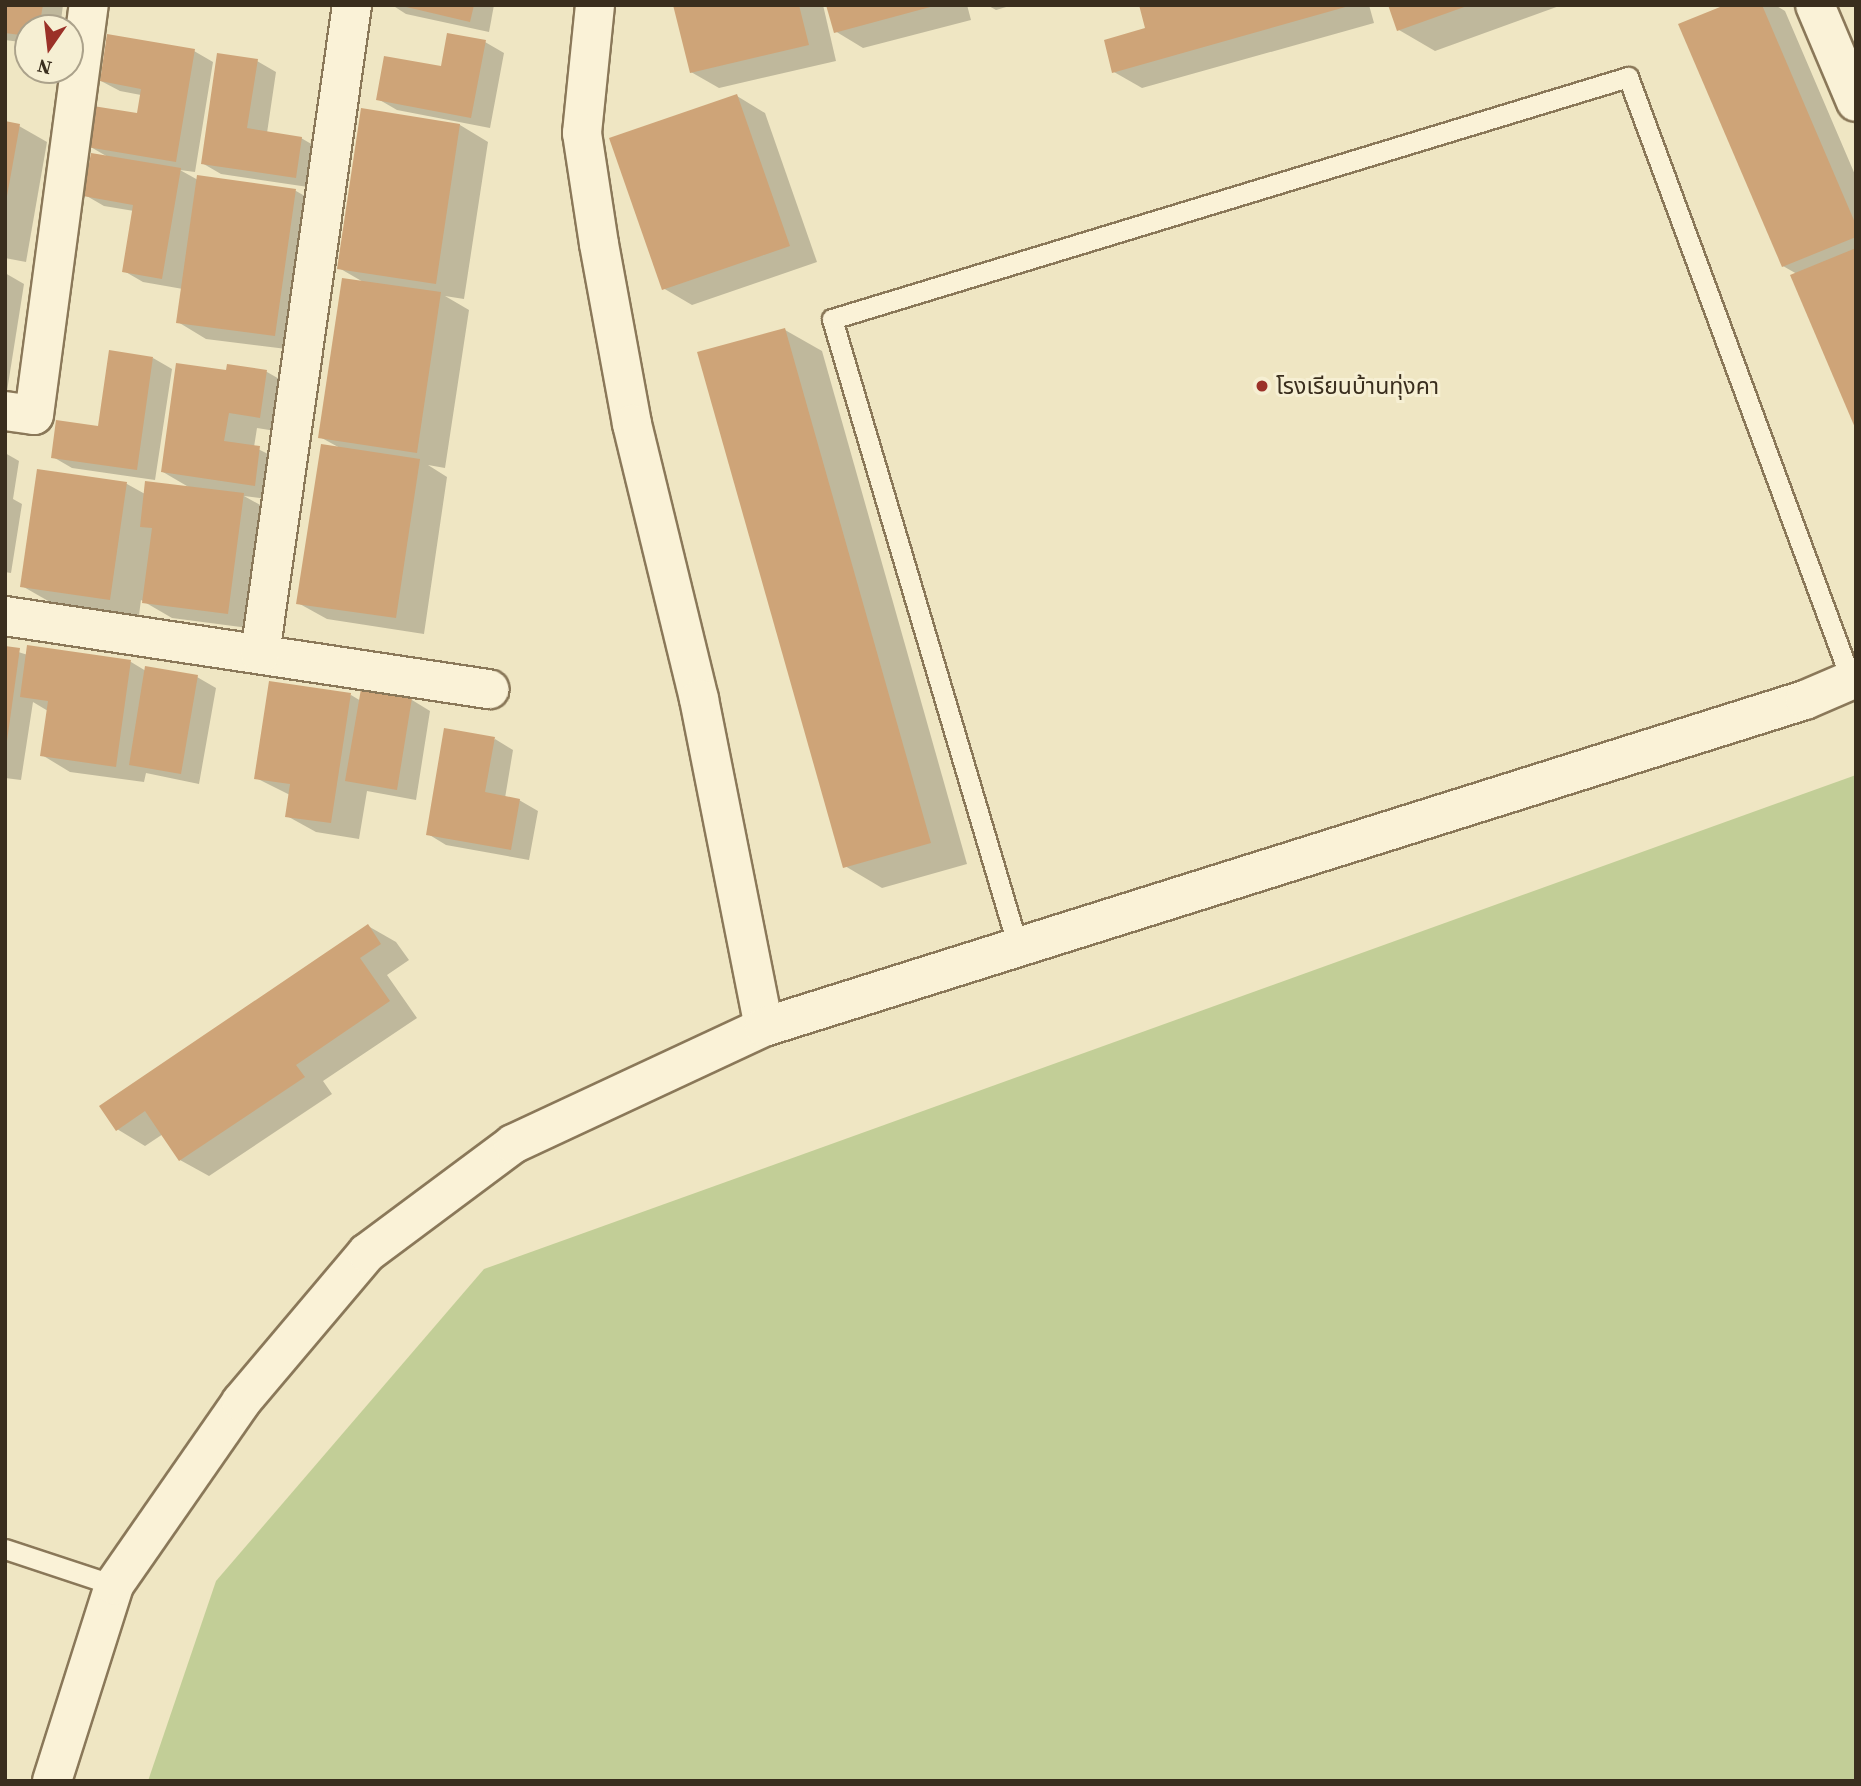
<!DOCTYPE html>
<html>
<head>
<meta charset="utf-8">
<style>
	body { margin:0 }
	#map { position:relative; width:1861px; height:1786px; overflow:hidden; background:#efe6c3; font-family:"Source Serif 4","Noto Sans Thai",serif }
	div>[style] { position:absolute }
	.green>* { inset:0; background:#c2ce97 }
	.shadow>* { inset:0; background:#0003 }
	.building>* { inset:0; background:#cea478 }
	.roads { filter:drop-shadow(2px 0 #8a7859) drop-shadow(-2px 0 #8a7859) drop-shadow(0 2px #8a7859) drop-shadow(0 -2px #8a7859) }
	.service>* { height:19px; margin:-9.5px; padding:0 9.5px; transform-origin:9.5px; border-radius:9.5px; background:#faf2d7 }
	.minor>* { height:38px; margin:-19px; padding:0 19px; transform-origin:19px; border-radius:19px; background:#faf2d7 }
	.tertiary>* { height:38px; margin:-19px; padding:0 19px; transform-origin:19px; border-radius:19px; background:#faf2d7 }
	.dots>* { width:19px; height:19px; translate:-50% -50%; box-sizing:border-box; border:4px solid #f6efd3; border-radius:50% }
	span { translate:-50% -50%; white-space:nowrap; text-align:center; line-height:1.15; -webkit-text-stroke:6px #f6efd3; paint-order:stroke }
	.poi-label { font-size:23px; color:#3a2e1e }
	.left { translate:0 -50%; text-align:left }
	.frame { position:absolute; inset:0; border:7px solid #3a2e1e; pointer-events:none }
	.north { position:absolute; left:14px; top:14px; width:70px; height:70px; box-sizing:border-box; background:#f6efd3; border:2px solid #aba28b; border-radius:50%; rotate:194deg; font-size:19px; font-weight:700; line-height:28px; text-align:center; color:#3a2e1e }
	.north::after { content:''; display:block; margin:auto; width:24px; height:32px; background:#9b3128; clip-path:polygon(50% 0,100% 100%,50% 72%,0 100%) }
</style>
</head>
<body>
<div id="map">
	<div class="green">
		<div style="clip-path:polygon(1856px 775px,1856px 1781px,148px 1781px,216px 1581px,484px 1269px)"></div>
	</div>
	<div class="shadow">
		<div style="clip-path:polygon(5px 5px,63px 5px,60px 28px,28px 28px,28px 43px,5px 40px)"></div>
		<div style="clip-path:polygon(392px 5px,494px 5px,489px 32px,406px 14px)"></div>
		<div style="clip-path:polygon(675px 5px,823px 5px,836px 61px,719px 88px,691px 72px)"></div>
		<div style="clip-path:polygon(828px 5px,967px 5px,971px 20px,863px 48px,835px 31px)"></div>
		<div style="clip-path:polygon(987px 5px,1013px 5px,996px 10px)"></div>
		<div style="clip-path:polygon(1141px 5px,1369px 5px,1374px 23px,1142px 88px,1114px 72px,1148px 29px)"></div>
		<div style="clip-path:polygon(1390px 5px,1562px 5px,1435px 51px,1399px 30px)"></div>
		<div style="clip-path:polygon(1729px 5px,1775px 5px,1785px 11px,1856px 177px,1856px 425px,1797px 274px,1783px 266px)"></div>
		<div style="clip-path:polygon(485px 42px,504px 53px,490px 128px,397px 110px,378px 99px,442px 68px)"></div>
		<div style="clip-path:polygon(194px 51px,213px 62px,195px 172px,180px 170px,198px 180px,296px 191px,324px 207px,303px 351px,206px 339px,178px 322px,183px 289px,143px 282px,124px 271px,134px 211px,104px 206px,85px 195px,108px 157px,89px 146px,138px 115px,141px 95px,120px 91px,101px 81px)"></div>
		<div style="clip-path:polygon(257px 61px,276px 72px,267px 133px,301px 138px,320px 149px,315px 188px,221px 174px,202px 163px)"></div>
		<div style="clip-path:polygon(737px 96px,765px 113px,817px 262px,692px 305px,663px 288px)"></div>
		<div style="clip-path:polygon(362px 110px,460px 125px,488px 142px,464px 299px,445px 296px,469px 310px,445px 468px,428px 465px,447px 477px,424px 634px,327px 619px,298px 603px,340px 448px,320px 437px,365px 283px,339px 268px)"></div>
		<div style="clip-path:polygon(5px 123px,19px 126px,47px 142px,26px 262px,5px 258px)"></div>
		<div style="clip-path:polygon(5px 273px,24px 284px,7px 391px,5px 390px)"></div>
		<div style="clip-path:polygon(785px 330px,822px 351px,967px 864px,882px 888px,845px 866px)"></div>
		<div style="clip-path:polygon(153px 358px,172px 369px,155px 480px,72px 468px,53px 457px,99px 427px)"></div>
		<div style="clip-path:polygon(228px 366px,267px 372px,295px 388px,288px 433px,257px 428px,254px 447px,288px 464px,283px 501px,244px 496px,271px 511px,256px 629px,172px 618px,141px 600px,139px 615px,50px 602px,22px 586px,39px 471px,127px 484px,145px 494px,192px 489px,163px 472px,228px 372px)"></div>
		<div style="clip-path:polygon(5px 453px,19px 461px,13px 499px,22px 504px,11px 573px,5px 572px)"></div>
		<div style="clip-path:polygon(5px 648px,28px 655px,131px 662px,146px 671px,197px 677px,216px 688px,199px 784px,146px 773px,144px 782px,70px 772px,42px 755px,48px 711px,33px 702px,21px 780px,5px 778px)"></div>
		<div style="clip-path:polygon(351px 695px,361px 701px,412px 700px,430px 711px,416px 800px,367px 791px,359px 839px,316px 832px,287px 816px,290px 795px,256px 778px)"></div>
		<div style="clip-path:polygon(495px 739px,513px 750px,505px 798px,519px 800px,538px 811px,529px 860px,446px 845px,428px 834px)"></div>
		<div style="clip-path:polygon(368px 926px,396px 942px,409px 960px,387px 975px,417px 1018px,323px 1081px,332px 1094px,209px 1176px,180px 1160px,163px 1134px,145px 1146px,117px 1129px)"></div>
	</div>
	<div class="building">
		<div style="clip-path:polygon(5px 5px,43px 5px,39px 28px,28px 28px,28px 36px,5px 33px)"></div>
		<div style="clip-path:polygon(398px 5px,474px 5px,470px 22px)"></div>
		<div style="clip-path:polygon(673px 5px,799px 5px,809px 45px,690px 73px)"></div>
		<div style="clip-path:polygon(826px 5px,934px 5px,934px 6px,834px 33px)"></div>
		<div style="clip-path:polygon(1139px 5px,1349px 5px,1349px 6px,1112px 73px,1104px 40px,1145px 28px)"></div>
		<div style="clip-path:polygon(1388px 5px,1467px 5px,1467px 6px,1397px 31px)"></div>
		<div style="clip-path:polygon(1725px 5px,1762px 5px,1856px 225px,1856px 237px,1782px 267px,1678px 24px)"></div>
		<div style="clip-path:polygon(447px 33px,486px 40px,471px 118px,376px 100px,384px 56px,441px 66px)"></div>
		<div style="clip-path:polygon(107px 34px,195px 49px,176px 162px,87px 147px,93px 106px,137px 113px,141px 89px,100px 81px)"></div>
		<div style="clip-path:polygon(217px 53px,258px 59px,247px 128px,302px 137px,296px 178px,201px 164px)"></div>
		<div style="clip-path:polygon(737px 94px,790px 246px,662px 290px,609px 138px)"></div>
		<div style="clip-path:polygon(361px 108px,460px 124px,436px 284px,337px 269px)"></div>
		<div style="clip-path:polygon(5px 121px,20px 124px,7px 196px,5px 196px)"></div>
		<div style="clip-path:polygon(91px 153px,181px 168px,162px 279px,122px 272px,133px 205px,83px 196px)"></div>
		<div style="clip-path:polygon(197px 175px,296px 189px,275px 336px,176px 323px)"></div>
		<div style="clip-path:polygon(1856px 248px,1856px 430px,1790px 275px)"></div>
		<div style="clip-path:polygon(342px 278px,441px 292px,417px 453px,318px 438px)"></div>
		<div style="clip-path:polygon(785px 328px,931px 843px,843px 868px,697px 352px)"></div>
		<div style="clip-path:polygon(109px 350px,153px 357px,137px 470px,51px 458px,56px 420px,98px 426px)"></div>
		<div style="clip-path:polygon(176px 363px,226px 370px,227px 364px,267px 370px,260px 418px,229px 413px,224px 441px,260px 446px,255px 486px,161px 472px)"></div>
		<div style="clip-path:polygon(321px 444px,420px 459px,396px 618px,296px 604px)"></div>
		<div style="clip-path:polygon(37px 469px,127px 482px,110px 600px,20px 587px)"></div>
		<div style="clip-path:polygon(145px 481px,244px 493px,228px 614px,142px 603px,152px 528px,140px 527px)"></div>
		<div style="clip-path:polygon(27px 645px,131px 660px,116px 767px,40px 756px,48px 701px,20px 697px)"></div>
		<div style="clip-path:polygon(5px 646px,20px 648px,7px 741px,5px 741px)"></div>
		<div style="clip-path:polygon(145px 666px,198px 675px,181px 774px,129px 765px)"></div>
		<div style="clip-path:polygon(269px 681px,351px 693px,331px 823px,285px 817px,290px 784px,254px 779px)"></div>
		<div style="clip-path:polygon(361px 689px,412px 698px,397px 790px,345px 781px)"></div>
		<div style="clip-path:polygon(444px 728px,495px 737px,485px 792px,520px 799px,511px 850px,426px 835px)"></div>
		<div style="clip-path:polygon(368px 924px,381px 944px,360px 958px,390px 1001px,296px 1065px,305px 1077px,179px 1161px,145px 1111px,116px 1131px,99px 1106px)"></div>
	</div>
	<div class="roads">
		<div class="service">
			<div style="left:1018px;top:947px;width:655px;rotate:-106.5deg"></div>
			<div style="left:832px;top:319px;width:832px;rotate:-16.91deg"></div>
			<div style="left:1628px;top:77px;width:643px;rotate:69.7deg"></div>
			<div style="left:5px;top:1549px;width:115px;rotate:18.3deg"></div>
		</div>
		<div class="minor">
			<div style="left:595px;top:5px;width:129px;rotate:95.8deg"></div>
			<div style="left:582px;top:133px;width:112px;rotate:81.3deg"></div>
			<div style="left:599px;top:244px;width:183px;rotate:79.6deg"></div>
			<div style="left:632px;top:424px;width:283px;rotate:76.3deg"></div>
			<div style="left:699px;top:699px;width:334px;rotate:78.8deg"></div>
			<div style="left:1815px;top:5px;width:105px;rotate:67.1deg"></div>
			<div style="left:5px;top:411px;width:29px;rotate:8deg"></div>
			<div style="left:34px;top:415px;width:414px;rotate:-82.4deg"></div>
			<div style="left:5px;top:616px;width:490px;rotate:8.6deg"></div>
			<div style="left:260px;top:654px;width:655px;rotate:-81.93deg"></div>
		</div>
		<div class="tertiary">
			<div style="left:52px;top:1781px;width:206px;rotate:-72.4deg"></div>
			<div style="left:114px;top:1585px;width:223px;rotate:-55.2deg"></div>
			<div style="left:241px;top:1402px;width:195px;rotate:-49.8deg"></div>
			<div style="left:367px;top:1253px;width:182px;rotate:-36.7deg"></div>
			<div style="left:513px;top:1144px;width:277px;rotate:-25deg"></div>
			<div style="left:764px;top:1027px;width:1091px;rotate:-17.44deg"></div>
			<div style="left:1805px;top:700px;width:56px;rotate:-23.3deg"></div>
		</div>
	</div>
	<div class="dots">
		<div style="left:1262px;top:386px;background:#9b3128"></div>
	</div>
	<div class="poi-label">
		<span class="left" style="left:1276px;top:386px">โรงเรียนบ้านทุ่งคา</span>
	</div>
	<div class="frame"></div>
	<div class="north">N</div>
</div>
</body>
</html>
